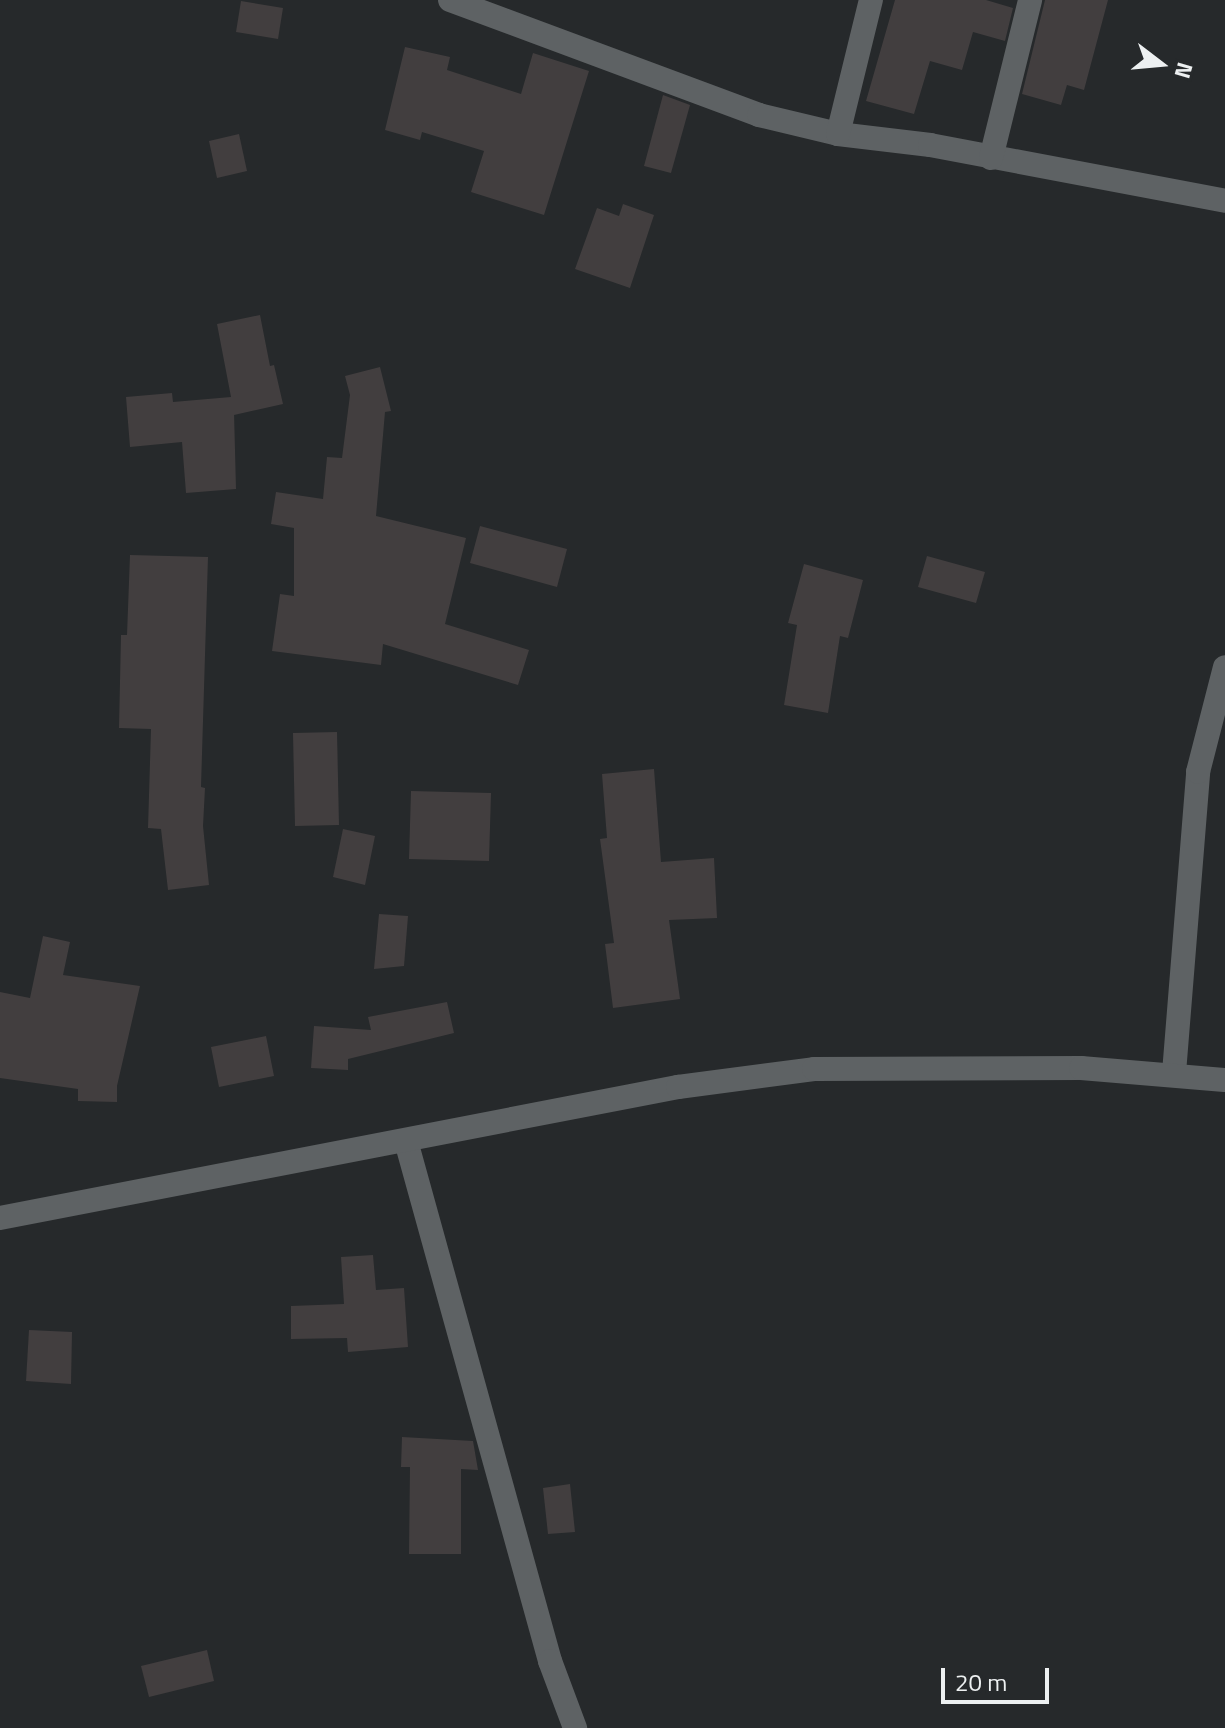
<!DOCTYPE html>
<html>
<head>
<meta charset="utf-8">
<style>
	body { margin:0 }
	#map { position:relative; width:1225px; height:1728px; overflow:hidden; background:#26292b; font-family:"Titillium Web",sans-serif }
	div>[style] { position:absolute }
	.building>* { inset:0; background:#423e3f }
	.minor>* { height:24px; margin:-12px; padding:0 12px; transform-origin:12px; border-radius:12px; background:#5e6264 }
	span { translate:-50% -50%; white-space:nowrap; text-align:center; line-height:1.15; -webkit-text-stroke:7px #26292b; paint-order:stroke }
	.north { position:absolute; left:1121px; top:24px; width:80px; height:80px; -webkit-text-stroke:6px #26292b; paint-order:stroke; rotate:106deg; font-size:22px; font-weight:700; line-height:32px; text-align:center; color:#edf0f1 }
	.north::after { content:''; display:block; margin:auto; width:28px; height:36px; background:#edf0f1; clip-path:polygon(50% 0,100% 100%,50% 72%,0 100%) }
	.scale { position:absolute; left:941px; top:1668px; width:108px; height:36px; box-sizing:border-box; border:4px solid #edf0f1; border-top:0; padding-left:10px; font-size:24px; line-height:28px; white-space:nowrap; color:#edf0f1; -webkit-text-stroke:6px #26292b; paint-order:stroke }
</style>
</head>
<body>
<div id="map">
	<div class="building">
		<div style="clip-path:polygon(895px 0,986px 0,1013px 8px,1005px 41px,973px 32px,962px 70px,930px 61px,914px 114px,866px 101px)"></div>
		<div style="clip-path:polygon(1045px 0,1108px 0,1084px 90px,1067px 85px,1061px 105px,1022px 94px)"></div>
		<div style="clip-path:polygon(241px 1px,283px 8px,278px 39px,236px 32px)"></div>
		<div style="clip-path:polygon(405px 47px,450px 57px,447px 70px,521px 94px,533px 53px,589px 71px,544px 215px,471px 192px,484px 151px,422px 132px,420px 140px,385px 130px)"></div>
		<div style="clip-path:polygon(663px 95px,690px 105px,671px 173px,644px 166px)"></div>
		<div style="clip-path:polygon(239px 134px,247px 171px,217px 178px,209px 141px)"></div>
		<div style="clip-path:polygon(623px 204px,654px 215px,630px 288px,575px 269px,597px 208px,619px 216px)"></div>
		<div style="clip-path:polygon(260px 315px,270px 366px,274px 365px,283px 404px,234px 415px,234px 412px,236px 489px,186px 493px,182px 442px,130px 447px,126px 397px,172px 393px,173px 402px,231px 397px,217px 324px)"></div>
		<div style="clip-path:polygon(380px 367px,391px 411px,385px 412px,376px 516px,466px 538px,445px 624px,529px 650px,518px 685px,383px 644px,381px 665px,272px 651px,280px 594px,294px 596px,294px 528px,271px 524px,276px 492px,323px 499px,327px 457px,342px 458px,350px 395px,345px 376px)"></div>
		<div style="clip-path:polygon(480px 526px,567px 549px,557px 587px,470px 563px)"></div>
		<div style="clip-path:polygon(130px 555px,208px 557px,201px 787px,205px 788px,203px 826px,209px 885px,168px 890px,161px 829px,148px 828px,151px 729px,119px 728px,121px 635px,127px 635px)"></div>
		<div style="clip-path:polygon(927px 556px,985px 572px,976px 603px,918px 587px)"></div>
		<div style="clip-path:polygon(804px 564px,863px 580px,848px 638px,840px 636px,828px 713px,784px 705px,797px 625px,788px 623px)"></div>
		<div style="clip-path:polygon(337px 732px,339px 825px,295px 826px,293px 733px)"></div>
		<div style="clip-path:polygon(654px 769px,661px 862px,714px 858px,717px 918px,669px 920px,680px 999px,613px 1008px,605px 944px,614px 943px,600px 839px,607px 838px,602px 774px)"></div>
		<div style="clip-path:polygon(411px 791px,491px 793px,489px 861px,409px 859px)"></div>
		<div style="clip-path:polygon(343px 829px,375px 836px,365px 885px,333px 877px)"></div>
		<div style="clip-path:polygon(379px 914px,408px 916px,404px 966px,374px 969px)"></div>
		<div style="clip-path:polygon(43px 936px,70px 942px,63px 975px,140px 986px,117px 1086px,117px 1102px,78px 1101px,78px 1089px,0 1078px,0 992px,30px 998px)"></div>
		<div style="clip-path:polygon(447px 1002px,454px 1033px,348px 1059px,348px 1070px,311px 1068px,314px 1026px,371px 1030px,368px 1017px)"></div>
		<div style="clip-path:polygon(266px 1036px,274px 1076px,219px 1087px,211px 1047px)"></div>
		<div style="clip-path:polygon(373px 1255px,376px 1290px,404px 1288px,408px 1347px,348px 1352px,347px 1338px,291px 1339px,291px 1306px,344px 1304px,341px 1257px)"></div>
		<div style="clip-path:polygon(29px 1330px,72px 1332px,71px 1384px,26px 1381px)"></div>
		<div style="clip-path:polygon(402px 1437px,473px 1441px,478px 1470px,461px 1469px,461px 1554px,409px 1554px,410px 1467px,401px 1467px)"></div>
		<div style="clip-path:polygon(570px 1484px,575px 1532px,548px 1534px,543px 1488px)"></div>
		<div style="clip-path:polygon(207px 1650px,214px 1681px,149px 1697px,141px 1666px)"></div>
	</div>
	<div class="minor">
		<div style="left:450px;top:0;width:330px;rotate:20.4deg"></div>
		<div style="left:759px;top:115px;width:81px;rotate:13.5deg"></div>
		<div style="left:838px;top:134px;width:93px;rotate:6.8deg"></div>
		<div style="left:930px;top:145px;width:300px;rotate:10.7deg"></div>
		<div style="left:838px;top:134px;width:138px;rotate:-76.2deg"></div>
		<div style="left:991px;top:158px;width:163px;rotate:-76.1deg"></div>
		<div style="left:1174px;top:1073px;width:302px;rotate:-85.4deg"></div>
		<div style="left:1198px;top:772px;width:108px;rotate:-75.6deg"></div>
		<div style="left:406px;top:1141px;width:540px;rotate:74.52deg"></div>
		<div style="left:550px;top:1661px;width:72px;rotate:69.5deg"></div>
		<div style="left:0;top:1218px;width:691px;rotate:-10.94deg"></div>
		<div style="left:678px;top:1087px;width:137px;rotate:-7.5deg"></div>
		<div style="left:814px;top:1069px;width:267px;rotate:-0.2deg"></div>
		<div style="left:1081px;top:1068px;width:144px;rotate:4.8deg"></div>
	</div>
	<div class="north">N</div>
	<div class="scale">20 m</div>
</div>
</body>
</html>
